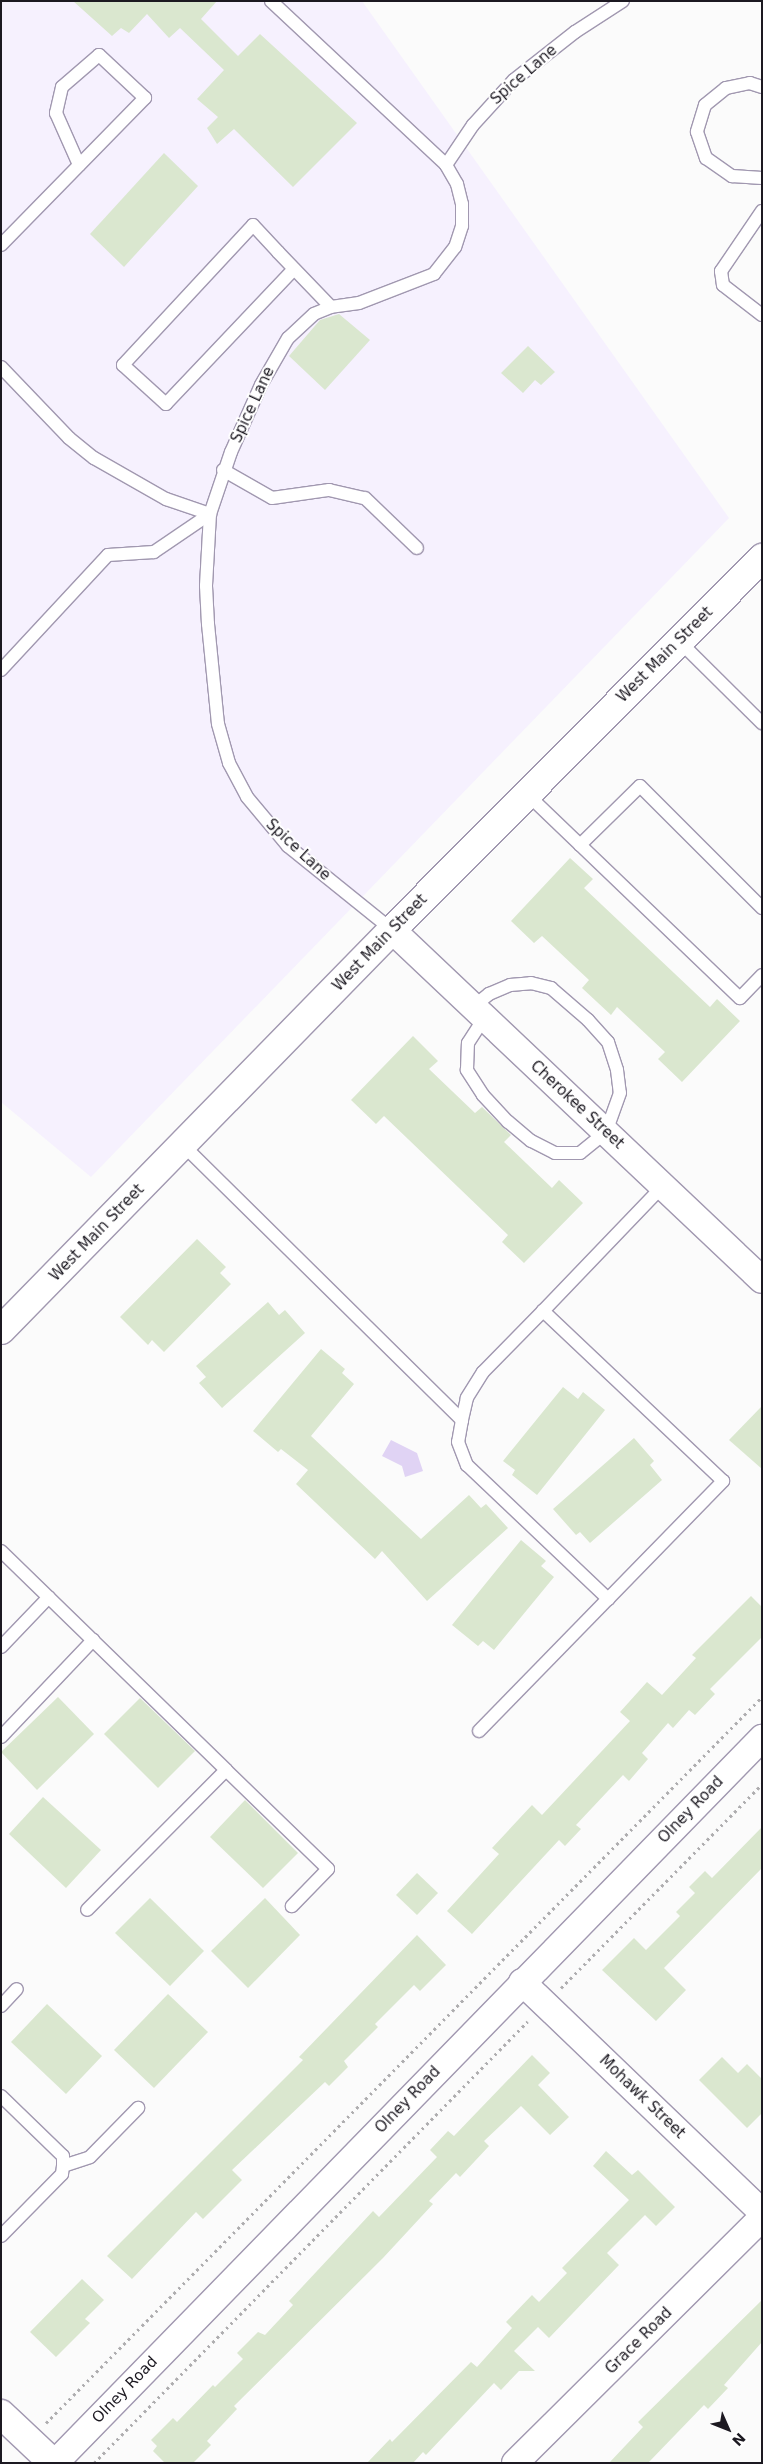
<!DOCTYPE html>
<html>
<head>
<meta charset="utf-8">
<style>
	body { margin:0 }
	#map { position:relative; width:763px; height:2464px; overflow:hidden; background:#fbfbfb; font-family:"DejaVu Sans",sans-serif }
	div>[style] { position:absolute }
	.built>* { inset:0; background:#f6f1fe }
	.water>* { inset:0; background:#e0d3f4 }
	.building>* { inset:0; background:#dae7cf }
	.path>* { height:3px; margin-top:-1.5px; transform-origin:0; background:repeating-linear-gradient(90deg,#aeadaf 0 2.5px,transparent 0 6.5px) }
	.roads { filter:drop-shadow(1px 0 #a198b0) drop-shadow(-1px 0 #a198b0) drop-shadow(0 1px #a198b0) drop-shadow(0 -1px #a198b0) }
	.lane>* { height:12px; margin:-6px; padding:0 6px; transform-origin:6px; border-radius:6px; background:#fff }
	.street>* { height:26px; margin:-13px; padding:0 13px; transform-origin:13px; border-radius:13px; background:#fff }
	.secondary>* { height:28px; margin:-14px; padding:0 14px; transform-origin:14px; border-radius:14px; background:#fff }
	.primary>* { height:28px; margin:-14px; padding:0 14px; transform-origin:14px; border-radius:14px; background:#fff }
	span { translate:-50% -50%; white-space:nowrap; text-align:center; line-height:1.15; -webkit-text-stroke:4px #fff; paint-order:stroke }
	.street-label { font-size:15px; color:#1c1921 }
	.frame { position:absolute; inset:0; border:2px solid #1c1921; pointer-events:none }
	.north { position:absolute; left:703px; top:2404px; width:50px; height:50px; -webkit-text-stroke:4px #fff; paint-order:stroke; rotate:134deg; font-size:14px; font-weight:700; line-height:20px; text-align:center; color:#1c1921 }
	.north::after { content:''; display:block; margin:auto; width:18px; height:22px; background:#1c1921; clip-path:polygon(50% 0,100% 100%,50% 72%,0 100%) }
</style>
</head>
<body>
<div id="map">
	<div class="built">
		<div style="clip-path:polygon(1px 1px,362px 1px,729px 518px,91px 1177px,1px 1102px)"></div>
	</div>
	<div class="water">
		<div style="clip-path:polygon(391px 1440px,417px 1453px,423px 1471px,405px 1477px,402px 1466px,382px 1456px)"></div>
	</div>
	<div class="building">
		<div style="clip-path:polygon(73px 1px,217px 1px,201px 19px,238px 56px,260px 34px,357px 123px,293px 187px,234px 129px,217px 144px,207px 128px,218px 117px,197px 99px,224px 70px,180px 28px,169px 38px,147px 14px,129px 33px,121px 28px,112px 36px)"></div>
		<div style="clip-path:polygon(164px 153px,198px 186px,124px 267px,90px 234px)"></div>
		<div style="clip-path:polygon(339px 314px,370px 340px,325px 390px,289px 356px,320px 320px)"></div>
		<div style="clip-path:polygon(528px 346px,555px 372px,541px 385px,535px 380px,523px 393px,501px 373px)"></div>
		<div style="clip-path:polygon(570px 858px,593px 879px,584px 888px,710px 1007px,717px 999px,740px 1021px,682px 1082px,658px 1059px,665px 1052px,617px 1007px,611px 1015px,582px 988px,589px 980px,542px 936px,534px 943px,511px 921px)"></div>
		<div style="clip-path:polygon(413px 1036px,438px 1061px,429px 1069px,475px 1113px,482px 1107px,511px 1135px,504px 1142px,552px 1188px,559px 1180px,583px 1203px,524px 1263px,502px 1242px,508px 1235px,384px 1116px,376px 1124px,351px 1100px)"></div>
		<div style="clip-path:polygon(197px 1239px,226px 1267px,220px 1273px,231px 1284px,164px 1352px,152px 1340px,148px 1345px,120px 1317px)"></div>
		<div style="clip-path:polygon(268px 1302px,279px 1315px,285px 1310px,305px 1333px,222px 1408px,199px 1383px,206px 1377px,196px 1366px)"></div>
		<div style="clip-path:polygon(321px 1349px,345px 1369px,342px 1373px,354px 1384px,311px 1436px,421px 1539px,469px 1495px,481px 1508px,486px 1504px,508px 1528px,427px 1601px,382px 1551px,375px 1559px,296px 1484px,308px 1470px,281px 1449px,278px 1452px,253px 1431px)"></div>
		<div style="clip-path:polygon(563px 1387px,578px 1399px,583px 1392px,605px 1410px,537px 1495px,512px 1475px,515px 1470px,503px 1461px)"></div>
		<div style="clip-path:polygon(762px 1406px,762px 1469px,729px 1440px)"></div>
		<div style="clip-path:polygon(634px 1438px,654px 1461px,650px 1465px,662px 1480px,590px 1543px,580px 1532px,576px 1535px,553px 1509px)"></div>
		<div style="clip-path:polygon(521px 1540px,546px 1561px,541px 1566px,554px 1577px,494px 1650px,483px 1641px,478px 1646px,452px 1625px)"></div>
		<div style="clip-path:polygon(751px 1596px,762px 1607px,762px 1637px,710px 1689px,715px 1694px,695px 1715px,689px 1710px,673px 1728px,668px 1723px,642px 1753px,648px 1759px,629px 1781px,623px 1775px,576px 1825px,581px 1829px,565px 1846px,559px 1840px,472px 1934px,447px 1911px,499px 1854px,492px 1848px,532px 1805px,542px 1815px,630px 1721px,620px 1712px,647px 1682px,662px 1695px,696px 1658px,692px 1655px)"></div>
		<div style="clip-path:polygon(58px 1697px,94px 1734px,37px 1790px,1px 1752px)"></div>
		<div style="clip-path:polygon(140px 1698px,195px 1751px,158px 1788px,104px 1734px)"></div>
		<div style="clip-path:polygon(43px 1797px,101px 1850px,66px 1888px,9px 1834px)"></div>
		<div style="clip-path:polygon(245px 1800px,298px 1853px,263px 1888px,210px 1837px)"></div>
		<div style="clip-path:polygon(762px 1827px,762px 1868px,664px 1968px,686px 1990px,656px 2021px,602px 1970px,634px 1938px,646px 1950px,680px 1916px,676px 1912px,695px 1893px,689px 1887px,705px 1871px,712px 1878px)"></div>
		<div style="clip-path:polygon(417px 1873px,438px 1893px,417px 1915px,396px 1895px)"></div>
		<div style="clip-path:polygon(150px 1898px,204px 1951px,170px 1986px,115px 1933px)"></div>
		<div style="clip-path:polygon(265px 1898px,300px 1935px,248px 1988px,211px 1951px)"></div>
		<div style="clip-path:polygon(417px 1935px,446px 1965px,420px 1991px,414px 1985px,375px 2024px,378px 2027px,344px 2061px,348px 2067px,329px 2086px,325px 2082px,232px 2170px,242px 2180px,203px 2219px,196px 2212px,132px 2279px,107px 2256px,303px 2060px,299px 2057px)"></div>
		<div style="clip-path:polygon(168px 1994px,208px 2032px,154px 2088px,114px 2050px)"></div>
		<div style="clip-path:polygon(47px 2004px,102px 2056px,66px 2094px,11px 2042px)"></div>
		<div style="clip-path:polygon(532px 2055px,550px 2073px,538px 2085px,569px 2117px,550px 2135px,521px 2106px,484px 2141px,489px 2146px,460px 2177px,456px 2173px,429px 2201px,433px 2204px,383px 2258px,234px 2406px,237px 2409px,207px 2441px,211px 2445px,193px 2463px,165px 2463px,153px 2451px,157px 2446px,151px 2440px,173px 2418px,177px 2422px,213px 2385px,215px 2387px,243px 2359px,237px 2353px,258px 2332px,265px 2335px,293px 2305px,289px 2301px,373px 2211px,379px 2217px,437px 2157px,430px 2150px,448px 2131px,454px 2136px)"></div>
		<div style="clip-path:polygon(722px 2057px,738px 2073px,747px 2064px,762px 2079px,762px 2113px,747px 2128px,699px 2080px)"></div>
		<div style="clip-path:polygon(606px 2151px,632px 2175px,638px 2170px,675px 2207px,656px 2226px,645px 2215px,607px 2253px,619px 2265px,549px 2338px,538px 2327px,514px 2351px,535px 2371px,519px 2371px,501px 2390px,494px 2383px,426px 2455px,423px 2452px,413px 2463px,367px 2463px,390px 2439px,392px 2442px,471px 2362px,477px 2367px,512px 2328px,506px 2322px,532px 2295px,539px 2302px,567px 2273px,562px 2268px,629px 2200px,593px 2166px)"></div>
		<div style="clip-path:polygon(82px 2279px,104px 2300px,85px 2319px,90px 2323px,56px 2357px,30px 2332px)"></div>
		<div style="clip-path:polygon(762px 2300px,762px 2342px,724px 2385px,728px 2388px,708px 2409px,704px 2405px,648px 2463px,609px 2463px,643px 2427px,638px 2422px)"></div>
	</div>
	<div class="path">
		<div style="left:561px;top:1988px;width:286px;rotate:-45.4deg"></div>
		<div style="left:46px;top:2423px;width:1020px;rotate:-45.4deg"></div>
		<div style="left:94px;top:2463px;width:619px;rotate:-45.52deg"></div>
	</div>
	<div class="roads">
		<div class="lane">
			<div style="left:271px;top:1px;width:240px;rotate:43.1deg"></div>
			<div style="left:446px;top:165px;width:22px;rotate:60deg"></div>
			<div style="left:457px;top:184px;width:21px;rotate:76deg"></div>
			<div style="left:462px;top:204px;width:22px;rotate:90deg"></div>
			<div style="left:462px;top:226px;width:22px;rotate:108deg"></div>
			<div style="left:455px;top:247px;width:34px;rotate:128deg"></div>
			<div style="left:434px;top:274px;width:80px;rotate:158.9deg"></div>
			<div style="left:359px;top:303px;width:28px;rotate:172deg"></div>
			<div style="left:331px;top:307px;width:18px;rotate:158deg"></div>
			<div style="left:314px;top:314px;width:35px;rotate:137deg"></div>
			<div style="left:288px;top:338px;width:54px;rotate:119.9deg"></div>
			<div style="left:261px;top:385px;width:73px;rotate:114.1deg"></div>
			<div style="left:231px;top:452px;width:65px;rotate:108.7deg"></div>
			<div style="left:210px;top:514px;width:72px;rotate:93.2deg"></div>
			<div style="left:206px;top:586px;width:38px;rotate:87deg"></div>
			<div style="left:208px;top:624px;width:100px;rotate:84.3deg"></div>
			<div style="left:218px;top:724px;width:41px;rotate:74.2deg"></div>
			<div style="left:229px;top:763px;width:38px;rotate:62deg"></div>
			<div style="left:247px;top:797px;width:64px;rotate:50.1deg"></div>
			<div style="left:288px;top:846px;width:134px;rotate:38.9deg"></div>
			<div style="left:762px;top:87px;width:13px;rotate:-162deg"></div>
			<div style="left:750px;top:83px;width:25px;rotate:168deg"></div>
			<div style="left:726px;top:88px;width:27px;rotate:141deg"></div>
			<div style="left:705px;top:105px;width:28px;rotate:107deg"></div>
			<div style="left:697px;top:132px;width:28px;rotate:71deg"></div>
			<div style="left:706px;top:158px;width:32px;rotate:35deg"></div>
			<div style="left:732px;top:176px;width:30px;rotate:4deg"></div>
			<div style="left:446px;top:165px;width:48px;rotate:-56deg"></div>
			<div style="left:473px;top:125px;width:61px;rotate:-47.7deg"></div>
			<div style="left:514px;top:80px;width:78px;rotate:-38.2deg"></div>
			<div style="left:575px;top:32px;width:57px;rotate:-32.9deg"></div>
			<div style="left:762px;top:211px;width:73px;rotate:124.3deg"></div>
			<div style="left:721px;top:271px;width:14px;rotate:82deg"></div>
			<div style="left:723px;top:285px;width:49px;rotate:37.6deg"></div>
			<div style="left:1px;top:245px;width:206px;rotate:-45.6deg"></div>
			<div style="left:145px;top:98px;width:63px;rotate:-136.9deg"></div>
			<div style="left:99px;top:55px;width:49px;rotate:139.1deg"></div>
			<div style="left:62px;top:87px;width:27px;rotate:103deg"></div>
			<div style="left:56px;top:113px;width:57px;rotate:66.1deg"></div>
			<div style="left:294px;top:269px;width:186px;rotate:133.5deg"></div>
			<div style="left:166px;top:404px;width:58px;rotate:-137.8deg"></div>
			<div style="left:123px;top:365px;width:191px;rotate:-47.1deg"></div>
			<div style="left:253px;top:225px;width:37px;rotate:47deg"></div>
			<div style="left:278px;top:252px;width:76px;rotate:46.1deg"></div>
			<div style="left:1px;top:367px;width:98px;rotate:46.2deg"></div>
			<div style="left:69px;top:438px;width:32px;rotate:39deg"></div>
			<div style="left:94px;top:458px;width:83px;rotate:29.7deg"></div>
			<div style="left:166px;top:499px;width:46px;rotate:18.8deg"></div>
			<div style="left:223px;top:470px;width:56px;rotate:29.7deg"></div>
			<div style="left:272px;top:498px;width:58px;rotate:-8deg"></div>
			<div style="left:329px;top:490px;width:37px;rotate:13deg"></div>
			<div style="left:365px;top:498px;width:72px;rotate:43.9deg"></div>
			<div style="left:679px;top:641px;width:117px;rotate:44.7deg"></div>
			<div style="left:1px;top:670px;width:157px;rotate:-47.1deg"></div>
			<div style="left:108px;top:555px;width:46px;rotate:-3.7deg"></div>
			<div style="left:154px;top:552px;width:68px;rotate:-34.2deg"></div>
			<div style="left:527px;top:794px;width:295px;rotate:43.8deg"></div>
			<div style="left:740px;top:998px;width:32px;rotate:-46deg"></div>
			<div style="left:580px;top:845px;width:84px;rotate:-44.5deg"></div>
			<div style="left:640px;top:786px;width:173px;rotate:45deg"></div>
			<div style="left:473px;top:1007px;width:21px;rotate:-39deg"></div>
			<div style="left:489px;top:994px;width:23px;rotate:-23deg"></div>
			<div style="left:510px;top:985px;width:21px;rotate:-5deg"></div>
			<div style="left:531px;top:983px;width:21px;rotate:14deg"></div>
			<div style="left:551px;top:988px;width:49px;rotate:40.9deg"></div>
			<div style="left:588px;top:1020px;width:30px;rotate:48deg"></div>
			<div style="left:608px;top:1042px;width:29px;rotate:72deg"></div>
			<div style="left:617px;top:1070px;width:23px;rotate:83deg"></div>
			<div style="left:620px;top:1093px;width:41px;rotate:109.7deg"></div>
			<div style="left:606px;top:1132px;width:33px;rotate:141deg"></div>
			<div style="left:580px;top:1153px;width:25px;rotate:180deg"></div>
			<div style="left:555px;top:1153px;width:27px;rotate:-153deg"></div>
			<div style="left:531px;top:1141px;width:30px;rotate:-140deg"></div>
			<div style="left:508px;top:1122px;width:37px;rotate:-133deg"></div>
			<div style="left:483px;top:1095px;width:30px;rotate:-123deg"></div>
			<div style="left:467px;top:1070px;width:27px;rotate:-88deg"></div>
			<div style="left:468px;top:1043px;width:30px;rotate:-57deg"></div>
			<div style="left:183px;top:1145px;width:392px;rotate:44.6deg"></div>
			<div style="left:462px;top:1420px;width:22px;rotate:100deg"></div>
			<div style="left:458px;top:1442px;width:25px;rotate:69deg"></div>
			<div style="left:467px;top:1465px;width:195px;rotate:43.5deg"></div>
			<div style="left:608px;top:1599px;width:165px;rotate:-45.7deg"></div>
			<div style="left:723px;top:1481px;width:248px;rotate:-136.6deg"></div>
			<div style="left:543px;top:1311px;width:86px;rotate:134.5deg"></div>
			<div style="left:483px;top:1372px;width:31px;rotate:122deg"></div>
			<div style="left:467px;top:1398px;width:23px;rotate:103deg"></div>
			<div style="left:543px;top:1311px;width:173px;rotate:-46.2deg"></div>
			<div style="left:1px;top:1551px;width:314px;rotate:44.2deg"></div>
			<div style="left:226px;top:1770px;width:197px;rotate:134.8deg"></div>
			<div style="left:1px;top:1647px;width:69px;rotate:-46.2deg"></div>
			<div style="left:479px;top:1731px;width:185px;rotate:-45.7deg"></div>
			<div style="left:1px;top:1737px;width:134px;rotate:-46.5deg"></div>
			<div style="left:226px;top:1770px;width:142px;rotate:44.1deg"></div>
			<div style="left:328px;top:1869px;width:52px;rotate:134.2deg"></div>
			<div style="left:1px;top:2006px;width:23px;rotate:-47deg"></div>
			<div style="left:1px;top:2096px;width:86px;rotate:44.1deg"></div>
			<div style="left:63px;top:2156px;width:10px;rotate:90deg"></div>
			<div style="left:63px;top:2166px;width:8px;rotate:97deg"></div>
			<div style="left:62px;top:2174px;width:87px;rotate:134.5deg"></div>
			<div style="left:63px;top:2166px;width:28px;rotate:-18deg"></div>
			<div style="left:90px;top:2157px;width:69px;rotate:-45.6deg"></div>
		</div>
		<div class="street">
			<div style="left:392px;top:930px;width:509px;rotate:43.41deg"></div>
			<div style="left:522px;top:1982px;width:332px;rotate:43.8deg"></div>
			<div style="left:55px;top:2463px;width:1013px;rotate:-45.72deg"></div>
			<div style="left:515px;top:2463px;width:348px;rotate:-44.8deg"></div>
		</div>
		<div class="secondary">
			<div style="left:1px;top:2414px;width:71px;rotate:43.3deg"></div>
		</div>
		<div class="primary">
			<div style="left:1px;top:1330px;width:559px;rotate:-45.65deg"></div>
			<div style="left:392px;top:930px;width:525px;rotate:-45.15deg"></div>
		</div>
	</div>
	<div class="street-label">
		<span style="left:524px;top:75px;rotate:-41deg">Spice Lane</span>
		<span style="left:253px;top:405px;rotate:-65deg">Spice Lane</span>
		<span style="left:665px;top:655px;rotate:-45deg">West Main Street</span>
		<span style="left:298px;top:850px;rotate:43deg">Spice Lane</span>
		<span style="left:380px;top:943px;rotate:-46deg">West Main Street</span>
		<span style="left:577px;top:1105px;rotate:43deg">Cherokee Street</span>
		<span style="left:97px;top:1233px;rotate:-46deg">West Main Street</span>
		<span style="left:691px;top:1810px;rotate:-46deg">Olney Road</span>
		<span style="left:642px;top:2097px;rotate:44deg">Mohawk Street</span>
		<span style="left:408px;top:2100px;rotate:-46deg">Olney Road</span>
		<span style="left:639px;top:2341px;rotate:-45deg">Grace Road</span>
		<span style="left:125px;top:2390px;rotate:-46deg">Olney Road</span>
	</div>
	<div class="frame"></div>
	<div class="north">N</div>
</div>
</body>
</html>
